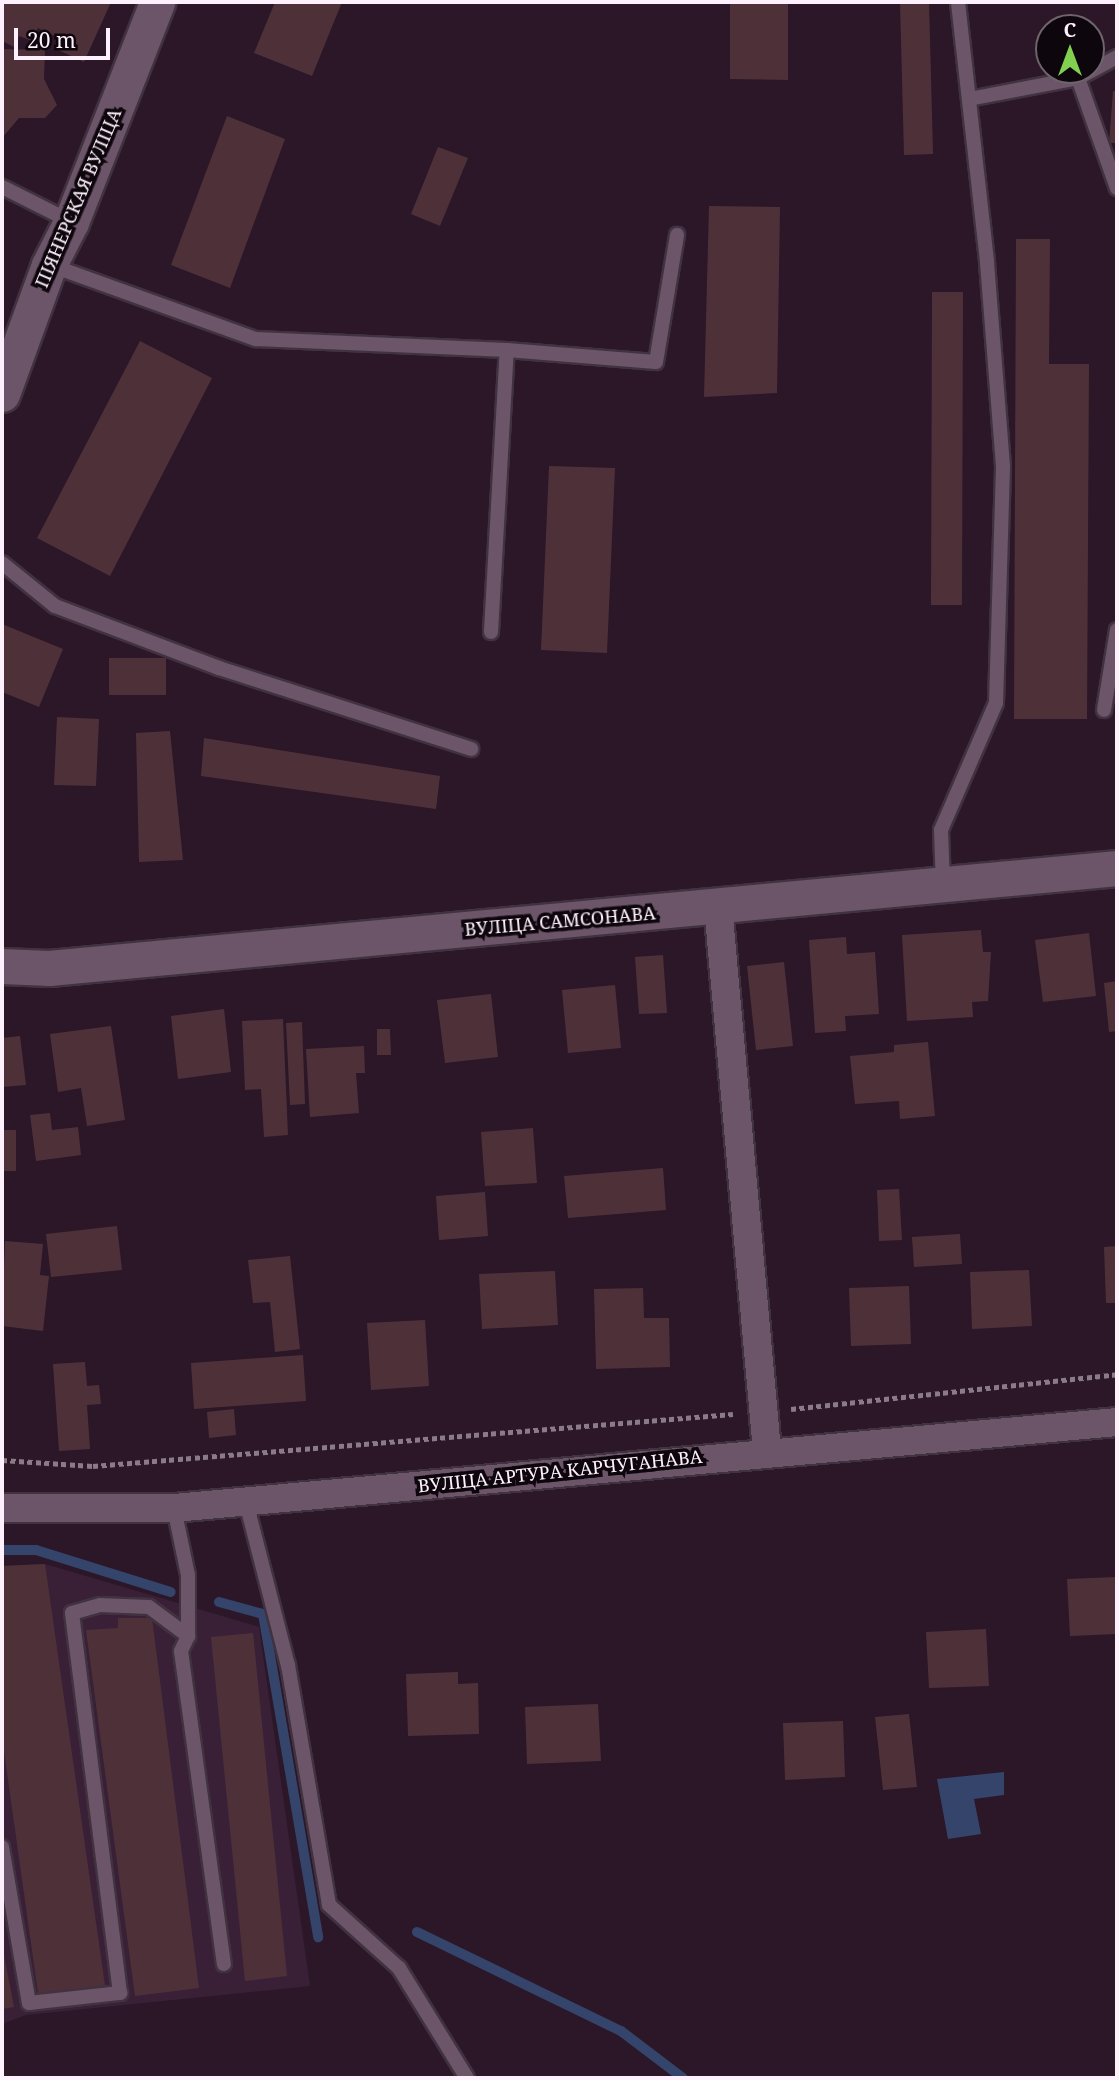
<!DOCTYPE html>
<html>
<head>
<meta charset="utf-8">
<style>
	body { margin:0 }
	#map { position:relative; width:1119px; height:2080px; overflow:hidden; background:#2b1728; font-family:"Noto Serif",serif }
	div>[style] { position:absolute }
	.built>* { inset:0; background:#392036 }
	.water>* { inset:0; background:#34446a }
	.stream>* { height:10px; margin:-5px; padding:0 5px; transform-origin:5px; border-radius:5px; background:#34446a }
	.building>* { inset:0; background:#4e3138 }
	.path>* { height:4.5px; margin-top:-2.25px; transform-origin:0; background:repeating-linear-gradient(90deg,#8b7a88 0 5px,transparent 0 8.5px) }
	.roads { filter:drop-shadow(2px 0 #413240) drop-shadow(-2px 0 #413240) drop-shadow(0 2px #413240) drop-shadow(0 -2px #413240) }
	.service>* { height:14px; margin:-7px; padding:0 7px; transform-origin:7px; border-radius:7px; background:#6c5569 }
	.minor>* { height:28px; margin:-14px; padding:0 14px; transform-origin:14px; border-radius:14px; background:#6c5569 }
	.tertiary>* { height:35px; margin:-17.5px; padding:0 17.5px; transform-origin:17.5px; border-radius:17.5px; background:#6c5569 }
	span { translate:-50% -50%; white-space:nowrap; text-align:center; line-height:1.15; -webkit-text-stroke:7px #0e060d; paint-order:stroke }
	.street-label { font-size:18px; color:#fef0fc }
	.frame { position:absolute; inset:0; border:4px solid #fef0fc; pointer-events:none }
	.north { position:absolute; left:1035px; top:14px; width:70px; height:70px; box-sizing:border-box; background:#0e060d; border:2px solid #6e646d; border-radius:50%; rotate:0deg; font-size:19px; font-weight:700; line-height:28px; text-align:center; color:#fef0fc }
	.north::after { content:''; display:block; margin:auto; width:24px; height:32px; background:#82d050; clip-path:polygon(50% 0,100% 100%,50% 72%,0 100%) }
	.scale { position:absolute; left:14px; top:28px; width:96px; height:32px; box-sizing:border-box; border:4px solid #fef0fc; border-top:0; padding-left:9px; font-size:21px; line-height:24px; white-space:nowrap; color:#fef0fc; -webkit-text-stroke:5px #0e060d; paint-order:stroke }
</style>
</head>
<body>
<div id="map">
	<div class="built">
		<div style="clip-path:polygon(45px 1564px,259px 1627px,310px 1986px,26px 2015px,2px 2024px,2px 1566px)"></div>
	</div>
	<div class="water">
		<div style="clip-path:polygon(1004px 1772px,1004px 1795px,974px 1799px,981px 1834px,948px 1839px,937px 1779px)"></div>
	</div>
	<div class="stream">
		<div style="left:2px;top:1550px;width:34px"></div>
		<div style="left:36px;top:1550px;width:141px;rotate:17.3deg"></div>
		<div style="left:219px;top:1602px;width:46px;rotate:15.3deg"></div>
		<div style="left:263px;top:1614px;width:328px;rotate:80.3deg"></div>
		<div style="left:417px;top:1932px;width:227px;rotate:25.9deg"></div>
		<div style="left:621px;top:2031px;width:78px;rotate:37.2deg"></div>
	</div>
	<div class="building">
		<div style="clip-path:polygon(2px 2px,111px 2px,84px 62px,54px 48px,59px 38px,38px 28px,32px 41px,19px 36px,14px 47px,2px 41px)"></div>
		<div style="clip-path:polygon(275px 2px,342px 2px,312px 76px,254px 53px)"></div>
		<div style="clip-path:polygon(730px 2px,788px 2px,788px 80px,730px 79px)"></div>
		<div style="clip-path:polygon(900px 2px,929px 2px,933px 154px,904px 155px)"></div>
		<div style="clip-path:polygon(2px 49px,45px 50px,44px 79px,57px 105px,45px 118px,19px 118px,2px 138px)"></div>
		<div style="clip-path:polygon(1113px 91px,1117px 91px,1117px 143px,1109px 143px)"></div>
		<div style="clip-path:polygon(227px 116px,285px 139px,230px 288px,171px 265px)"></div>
		<div style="clip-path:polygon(438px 147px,468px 158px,440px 226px,411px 214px)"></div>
		<div style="clip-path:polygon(709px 206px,780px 207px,777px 393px,704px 397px)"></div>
		<div style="clip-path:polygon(1016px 239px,1050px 239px,1049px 364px,1089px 364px,1087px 719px,1014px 719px)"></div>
		<div style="clip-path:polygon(932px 292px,963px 292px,962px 605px,931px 605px)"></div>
		<div style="clip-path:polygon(140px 341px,212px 378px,110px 576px,37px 538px)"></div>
		<div style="clip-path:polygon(549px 466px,615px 468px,607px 653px,541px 650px)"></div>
		<div style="clip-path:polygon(2px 624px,63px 649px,39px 707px,2px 692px)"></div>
		<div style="clip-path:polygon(109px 658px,166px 658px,166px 695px,109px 695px)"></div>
		<div style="clip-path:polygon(57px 717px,99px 719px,96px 786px,54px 785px)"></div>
		<div style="clip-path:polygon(170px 731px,183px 860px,139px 862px,136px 733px)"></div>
		<div style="clip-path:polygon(204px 738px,440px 776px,436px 809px,201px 776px)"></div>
		<div style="clip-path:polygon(981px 930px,983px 952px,991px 952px,988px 1001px,972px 1002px,973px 1017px,907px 1021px,902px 935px)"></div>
		<div style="clip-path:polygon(1089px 933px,1096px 996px,1043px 1002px,1035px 940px)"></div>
		<div style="clip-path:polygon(846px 937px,847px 954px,875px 952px,879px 1014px,845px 1016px,846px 1031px,815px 1033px,809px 940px)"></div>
		<div style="clip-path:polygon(663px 955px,667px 1013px,639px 1014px,635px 957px)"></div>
		<div style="clip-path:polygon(784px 962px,793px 1046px,756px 1050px,747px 966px)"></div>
		<div style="clip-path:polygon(1117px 981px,1117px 1031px,1109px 1032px,1104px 983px)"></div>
		<div style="clip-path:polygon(615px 985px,621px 1048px,568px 1053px,562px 990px)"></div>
		<div style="clip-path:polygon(491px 994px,498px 1057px,445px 1063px,437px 1000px)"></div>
		<div style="clip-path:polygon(224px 1009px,231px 1072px,178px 1079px,171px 1016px)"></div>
		<div style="clip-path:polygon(283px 1019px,288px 1135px,264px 1137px,261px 1089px,245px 1090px,242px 1021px)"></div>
		<div style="clip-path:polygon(302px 1022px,305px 1104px,290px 1105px,286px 1023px)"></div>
		<div style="clip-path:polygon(111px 1026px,125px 1120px,87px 1126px,81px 1088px,58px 1092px,50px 1034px)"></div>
		<div style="clip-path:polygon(377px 1029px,390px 1029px,391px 1055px,377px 1055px)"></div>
		<div style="clip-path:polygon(20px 1036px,26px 1085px,2px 1087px,2px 1038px)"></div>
		<div style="clip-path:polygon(928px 1042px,935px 1116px,900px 1119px,899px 1101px,855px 1104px,850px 1056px,894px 1052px,894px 1045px)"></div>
		<div style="clip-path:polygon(364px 1046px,365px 1073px,356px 1073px,359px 1113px,310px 1117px,306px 1049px)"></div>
		<div style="clip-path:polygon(50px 1113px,52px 1130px,78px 1127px,81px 1155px,36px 1161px,30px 1115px)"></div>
		<div style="clip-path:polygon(533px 1128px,537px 1183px,485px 1186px,481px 1132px)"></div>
		<div style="clip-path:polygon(2px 1130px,16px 1130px,16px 1171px,2px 1171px)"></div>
		<div style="clip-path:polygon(663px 1168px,666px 1210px,568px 1218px,564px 1176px)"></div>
		<div style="clip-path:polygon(899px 1189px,902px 1240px,879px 1241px,877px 1190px)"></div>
		<div style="clip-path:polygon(485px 1192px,488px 1236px,439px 1240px,436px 1196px)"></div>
		<div style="clip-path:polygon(117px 1226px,122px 1270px,51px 1277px,46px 1234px)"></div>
		<div style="clip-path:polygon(960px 1234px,962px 1264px,914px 1267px,912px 1237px)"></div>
		<div style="clip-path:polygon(5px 1241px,43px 1244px,40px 1275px,49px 1276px,43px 1331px,2px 1326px)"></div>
		<div style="clip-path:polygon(1117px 1246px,1117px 1303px,1106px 1303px,1104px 1247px)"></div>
		<div style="clip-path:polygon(290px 1256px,300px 1349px,275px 1352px,270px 1302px,253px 1303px,248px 1260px)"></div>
		<div style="clip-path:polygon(1029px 1270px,1032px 1326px,972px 1329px,970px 1272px)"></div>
		<div style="clip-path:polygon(555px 1271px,558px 1325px,482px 1329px,479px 1274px)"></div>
		<div style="clip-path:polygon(909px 1286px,911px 1344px,851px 1346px,849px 1288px)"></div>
		<div style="clip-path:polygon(643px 1288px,644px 1318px,669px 1318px,670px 1367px,596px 1369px,594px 1289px)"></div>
		<div style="clip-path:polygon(425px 1320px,429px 1386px,371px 1390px,367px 1323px)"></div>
		<div style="clip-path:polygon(303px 1355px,306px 1401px,194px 1409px,191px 1363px)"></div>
		<div style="clip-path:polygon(85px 1362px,87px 1386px,99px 1385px,101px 1404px,87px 1405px,90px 1449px,59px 1451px,53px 1364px)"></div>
		<div style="clip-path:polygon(234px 1409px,236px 1435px,209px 1438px,207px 1412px)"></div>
		<div style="clip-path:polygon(45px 1564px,105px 1986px,38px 1993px,2px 1737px,2px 1566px)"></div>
		<div style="clip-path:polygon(1117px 1577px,1117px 1634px,1070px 1636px,1067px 1579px)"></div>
		<div style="clip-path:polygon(118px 1618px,152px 1618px,199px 1988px,135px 1996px,86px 1630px,118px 1628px)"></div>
		<div style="clip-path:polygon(986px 1629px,989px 1686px,929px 1688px,926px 1632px)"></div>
		<div style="clip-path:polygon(253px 1633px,287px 1976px,245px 1981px,211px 1637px)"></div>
		<div style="clip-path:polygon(458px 1672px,458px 1684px,478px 1683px,479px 1734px,408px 1736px,406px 1674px)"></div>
		<div style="clip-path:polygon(598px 1704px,601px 1761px,527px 1764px,525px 1707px)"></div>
		<div style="clip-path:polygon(909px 1714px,917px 1787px,883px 1790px,875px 1717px)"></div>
		<div style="clip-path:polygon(843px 1721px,845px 1777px,785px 1780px,783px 1723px)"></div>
		<div style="clip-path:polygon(2px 1945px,14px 2007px,2px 2009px)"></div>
	</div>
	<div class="path">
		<div style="left:791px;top:1409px;width:328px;rotate:-6.1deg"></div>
		<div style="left:2px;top:1460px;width:91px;rotate:3.8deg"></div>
		<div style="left:93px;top:1466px;width:642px;rotate:-4.65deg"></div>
	</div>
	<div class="roads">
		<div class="service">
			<div style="left:1078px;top:78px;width:117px;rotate:70.5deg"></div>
			<div style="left:969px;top:99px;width:111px;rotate:-10.9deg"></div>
			<div style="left:1078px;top:78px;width:44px;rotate:-28.3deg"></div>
			<div style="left:2px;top:187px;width:76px;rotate:26.6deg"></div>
			<div style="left:50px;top:265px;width:219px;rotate:19.8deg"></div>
			<div style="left:256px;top:339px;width:251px;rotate:2.5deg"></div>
			<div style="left:507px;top:350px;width:149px;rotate:4.6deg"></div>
			<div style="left:656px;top:362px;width:129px;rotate:-80.6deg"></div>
			<div style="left:2px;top:563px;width:68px;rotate:39.1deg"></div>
			<div style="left:55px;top:606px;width:175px;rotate:20.7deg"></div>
			<div style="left:219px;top:668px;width:265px;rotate:17.8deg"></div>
			<div style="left:491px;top:632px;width:282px;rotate:-86.8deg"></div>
			<div style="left:1104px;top:710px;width:81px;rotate:-80.8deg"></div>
			<div style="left:943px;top:885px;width:55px;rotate:-92.1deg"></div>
			<div style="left:941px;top:830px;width:138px;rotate:-66.6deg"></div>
			<div style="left:996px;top:703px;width:237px;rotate:-88.3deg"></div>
			<div style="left:1003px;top:466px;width:206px;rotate:-94.5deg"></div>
			<div style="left:987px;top:261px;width:261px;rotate:-96.4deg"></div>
			<div style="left:246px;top:1502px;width:168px;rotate:75.6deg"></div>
			<div style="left:288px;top:1665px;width:243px;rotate:80.3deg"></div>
			<div style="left:329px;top:1905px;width:94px;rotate:42deg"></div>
			<div style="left:399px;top:1968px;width:129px;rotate:58.3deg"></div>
			<div style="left:174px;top:1508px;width:68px;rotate:78.2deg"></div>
			<div style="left:188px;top:1575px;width:61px;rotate:90deg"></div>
			<div style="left:188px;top:1636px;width:17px;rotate:115deg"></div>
			<div style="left:181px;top:1651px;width:316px;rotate:82.2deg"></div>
			<div style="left:2px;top:1847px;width:158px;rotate:80.2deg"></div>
			<div style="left:29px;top:2003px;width:92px;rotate:-6.3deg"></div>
			<div style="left:120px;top:1993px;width:383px;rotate:-97.2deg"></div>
			<div style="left:72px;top:1613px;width:29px;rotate:-16deg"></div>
			<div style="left:100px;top:1605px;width:49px;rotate:2.3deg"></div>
			<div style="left:149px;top:1607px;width:49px;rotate:36.6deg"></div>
		</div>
		<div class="minor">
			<div style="left:718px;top:906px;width:547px;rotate:84.86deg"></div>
			<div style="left:2px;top:1508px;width:172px"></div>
			<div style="left:174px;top:1508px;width:947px;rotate:-5.21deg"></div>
		</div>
		<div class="tertiary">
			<div style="left:2px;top:394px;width:137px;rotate:-70deg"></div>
			<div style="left:49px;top:265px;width:48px;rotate:-62.9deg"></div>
			<div style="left:71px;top:222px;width:236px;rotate:-68.6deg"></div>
			<div style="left:2px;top:966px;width:47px;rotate:2.4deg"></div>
			<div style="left:49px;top:968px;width:1073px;rotate:-5.35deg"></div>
		</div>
	</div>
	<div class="street-label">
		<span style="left:78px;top:198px;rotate:-67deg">ПІЯНЕРСКАЯ ВУЛІЦА</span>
		<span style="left:560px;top:921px;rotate:-5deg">ВУЛІЦА САМСОНАВА</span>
		<span style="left:560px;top:1471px;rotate:-6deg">ВУЛІЦА АРТУРА КАРЧУГАНАВА</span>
	</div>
	<div class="frame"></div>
	<div class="north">С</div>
	<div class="scale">20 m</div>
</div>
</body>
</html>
